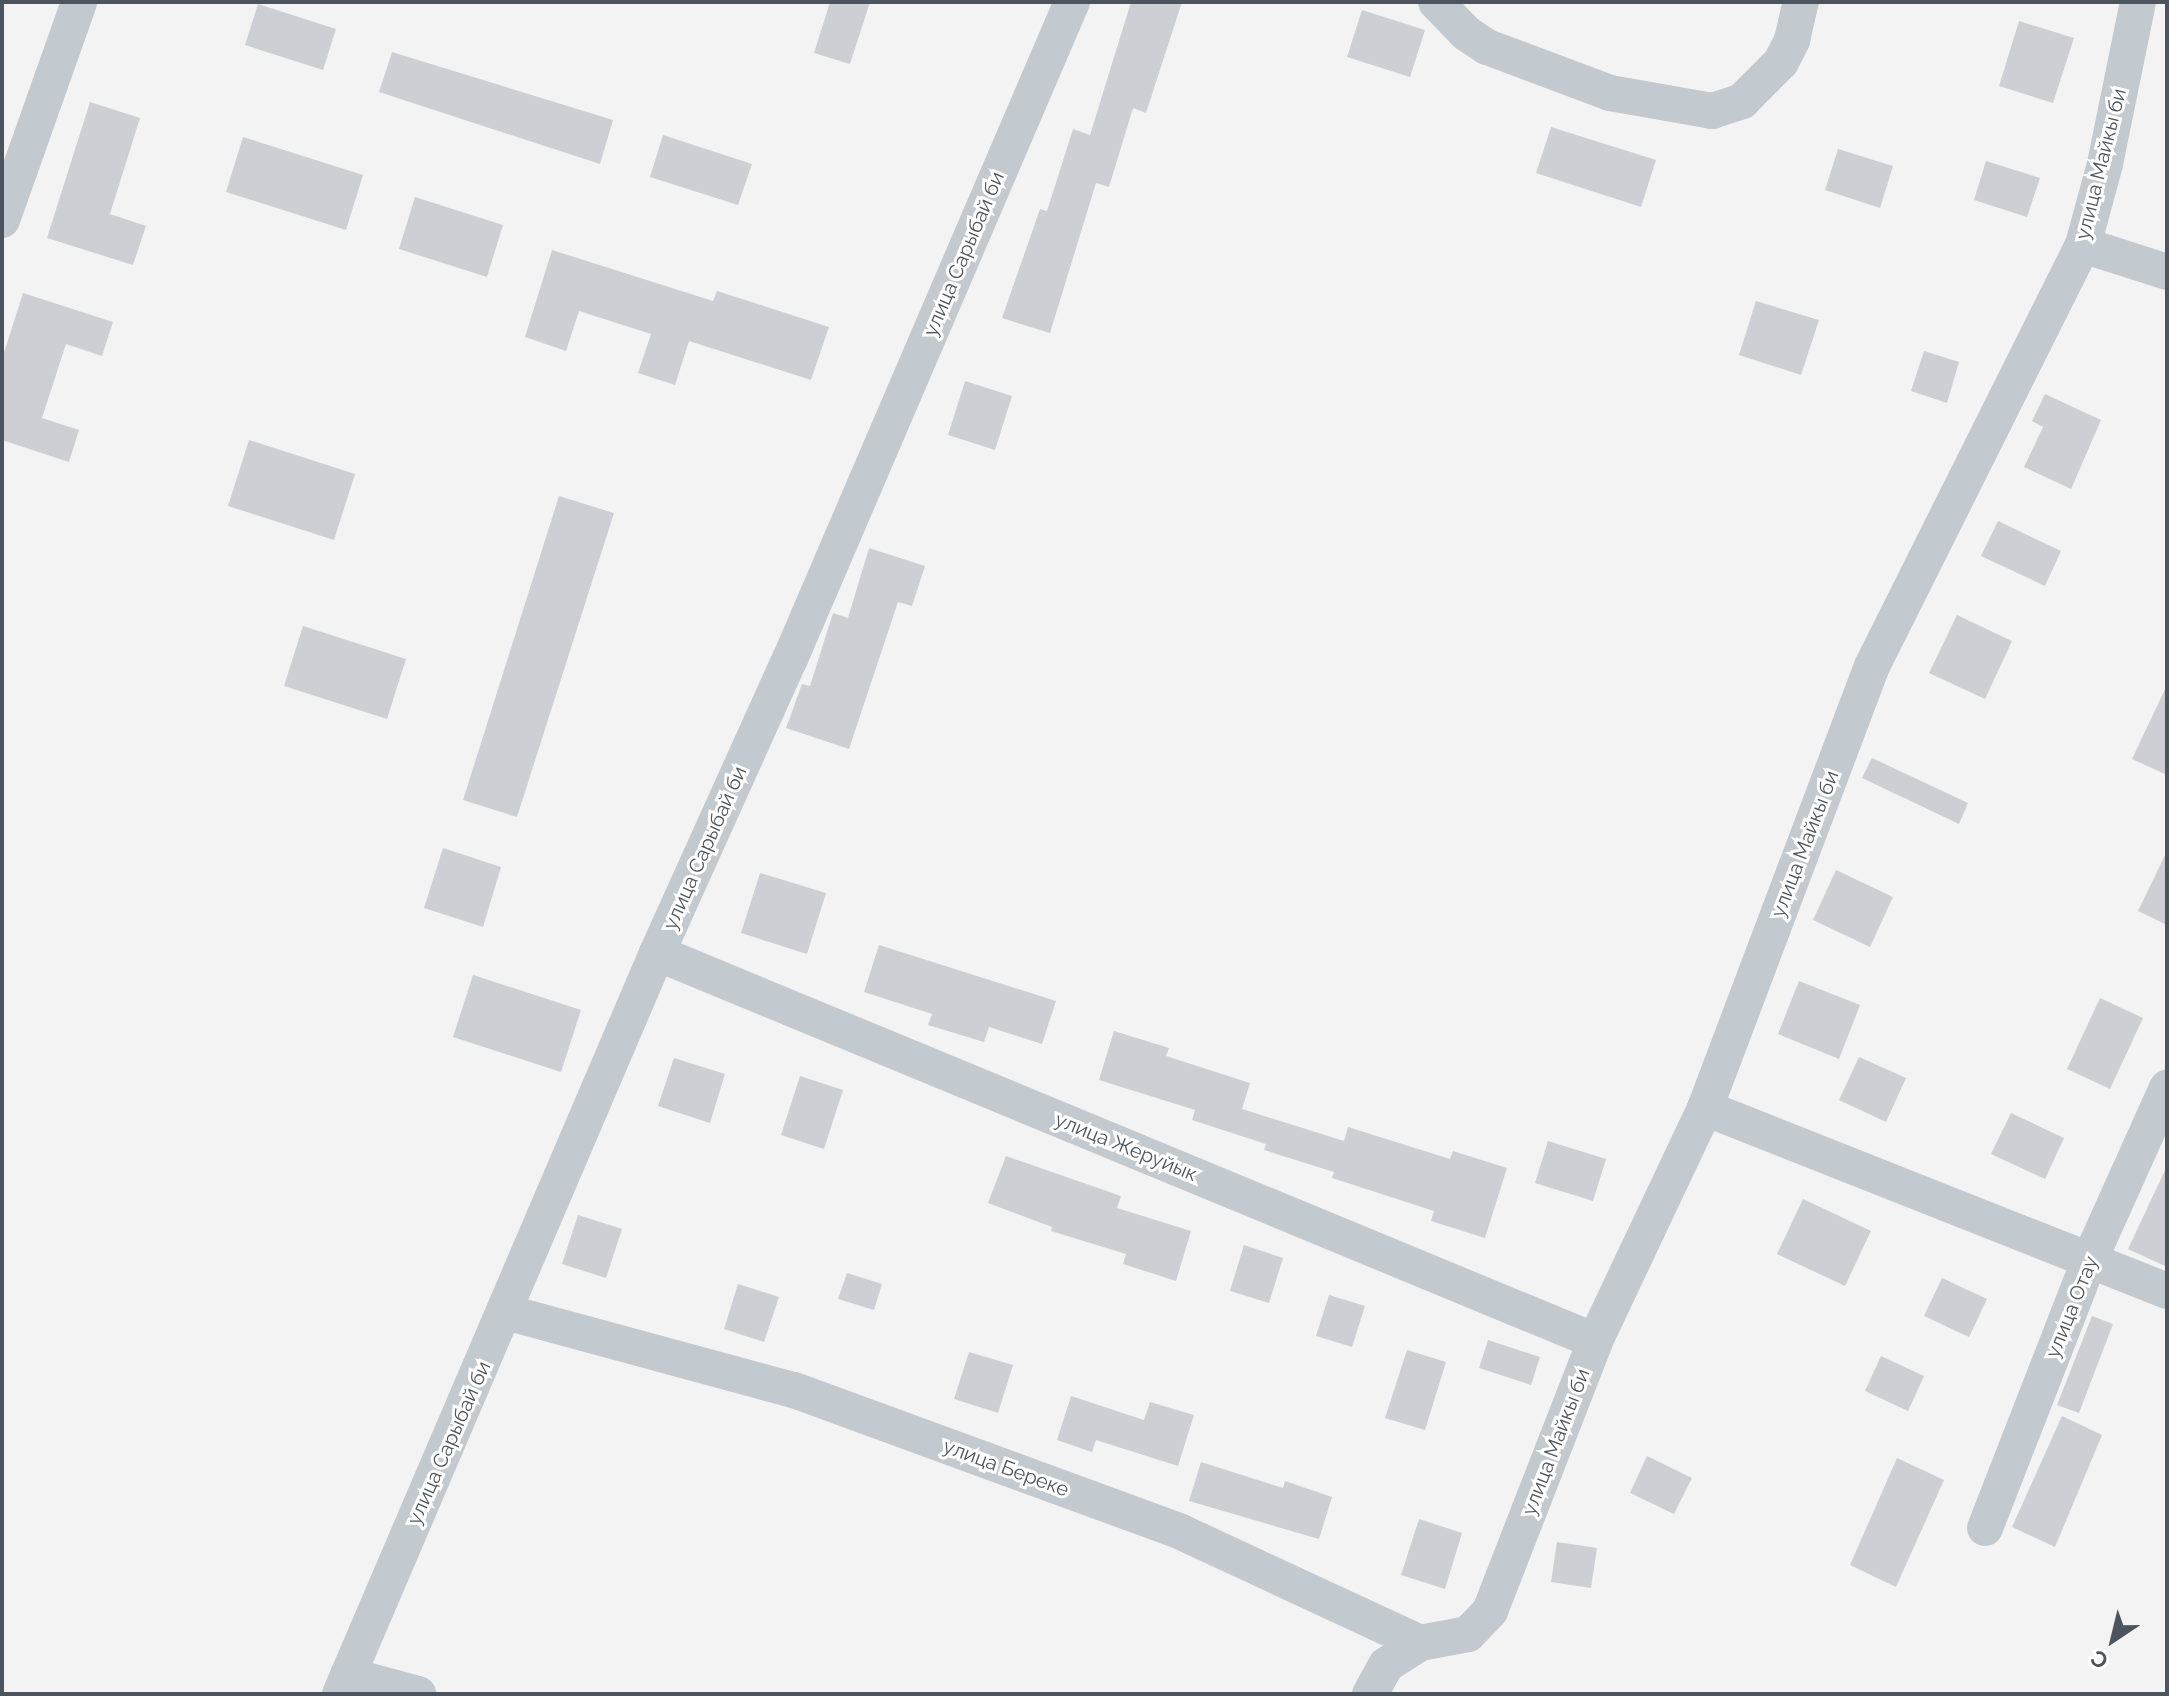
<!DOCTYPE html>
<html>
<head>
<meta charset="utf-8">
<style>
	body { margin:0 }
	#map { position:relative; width:2169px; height:1696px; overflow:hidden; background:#f4f3f3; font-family:Raleway,sans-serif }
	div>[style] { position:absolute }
	.building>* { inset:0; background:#cdcfd4 }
	.minor>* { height:36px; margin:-18px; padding:0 18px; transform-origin:18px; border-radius:18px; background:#c2c9cf }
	span { translate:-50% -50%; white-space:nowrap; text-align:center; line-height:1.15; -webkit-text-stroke:6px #fff; paint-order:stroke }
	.street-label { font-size:20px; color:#4c555e }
	.frame { position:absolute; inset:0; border:4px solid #4c555e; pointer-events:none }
	.north { position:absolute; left:2073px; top:1600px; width:80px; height:80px; -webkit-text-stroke:6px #fff; paint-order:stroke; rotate:215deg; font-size:22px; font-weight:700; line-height:32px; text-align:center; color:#4c555e }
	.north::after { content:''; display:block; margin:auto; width:28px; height:36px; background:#4c555e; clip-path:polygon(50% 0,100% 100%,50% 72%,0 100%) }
</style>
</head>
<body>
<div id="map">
	<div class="building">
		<div style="clip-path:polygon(830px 2px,870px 2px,850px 64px,814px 53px)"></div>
		<div style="clip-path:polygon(1131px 2px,1182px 2px,1146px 113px,1133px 108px,1109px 187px,1096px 183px,1050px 333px,1002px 318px,1040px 209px,1047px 211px,1073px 129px,1090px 135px)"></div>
		<div style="clip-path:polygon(258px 4px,336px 29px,323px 70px,245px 45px)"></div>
		<div style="clip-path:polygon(1362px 10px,1425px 30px,1410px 77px,1347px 57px)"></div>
		<div style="clip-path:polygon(2019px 21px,2074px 38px,2053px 103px,1999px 86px)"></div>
		<div style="clip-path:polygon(392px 52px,613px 120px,600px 164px,379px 92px)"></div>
		<div style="clip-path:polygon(90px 102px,140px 118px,110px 214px,146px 226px,133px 265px,47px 238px)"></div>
		<div style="clip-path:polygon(1551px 127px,1656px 160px,1641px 207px,1536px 173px)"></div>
		<div style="clip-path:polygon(663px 135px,752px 164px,738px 205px,650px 177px)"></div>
		<div style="clip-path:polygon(243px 137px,363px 175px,346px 230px,226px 192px)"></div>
		<div style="clip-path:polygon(1838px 149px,1893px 166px,1880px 208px,1825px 190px)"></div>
		<div style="clip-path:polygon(1986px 161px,2040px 178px,2027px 217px,1974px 200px)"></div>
		<div style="clip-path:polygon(415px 197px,503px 225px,487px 277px,399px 249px)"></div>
		<div style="clip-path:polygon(552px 250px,713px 301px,717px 291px,829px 327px,811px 380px,689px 341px,675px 385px,638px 373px,651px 334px,579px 311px,566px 351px,525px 337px)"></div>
		<div style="clip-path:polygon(23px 293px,113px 322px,102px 356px,66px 344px,42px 418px,79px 430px,69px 462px,2px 440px,2px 359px)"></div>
		<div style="clip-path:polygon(1756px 301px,1819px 320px,1801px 375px,1739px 355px)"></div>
		<div style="clip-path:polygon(1924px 351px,1959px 362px,1947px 403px,1911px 391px)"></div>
		<div style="clip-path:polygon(965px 381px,1012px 396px,995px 450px,948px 435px)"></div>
		<div style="clip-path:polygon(2045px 394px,2101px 420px,2071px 489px,2024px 467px,2043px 427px,2032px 421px)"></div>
		<div style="clip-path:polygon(249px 440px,355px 474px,334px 540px,228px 506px)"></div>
		<div style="clip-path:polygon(559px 496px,614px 513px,517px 817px,463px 800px)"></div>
		<div style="clip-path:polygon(1998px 521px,2061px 551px,2045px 586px,1981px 556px)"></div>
		<div style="clip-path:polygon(869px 548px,925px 566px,912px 606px,898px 602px,849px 749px,786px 728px,802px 684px,810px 686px,833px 613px,848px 618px)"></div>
		<div style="clip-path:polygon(1957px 615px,2012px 641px,1985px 699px,1929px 673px)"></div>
		<div style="clip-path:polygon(303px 626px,406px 659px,387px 719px,284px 686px)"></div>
		<div style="clip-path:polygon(2167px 685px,2167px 775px,2132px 759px)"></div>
		<div style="clip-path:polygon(1872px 758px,1968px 803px,1959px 824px,1862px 778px)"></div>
		<div style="clip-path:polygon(443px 848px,501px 867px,483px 927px,424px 908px)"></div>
		<div style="clip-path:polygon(2167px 851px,2167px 925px,2138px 911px)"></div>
		<div style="clip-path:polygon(1836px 870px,1893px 897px,1870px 947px,1813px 920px)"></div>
		<div style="clip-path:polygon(760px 873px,826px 893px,807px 954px,741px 933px)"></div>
		<div style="clip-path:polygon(879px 945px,1056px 1001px,1042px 1044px,989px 1027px,984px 1042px,928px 1025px,932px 1014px,864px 992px)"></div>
		<div style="clip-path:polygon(473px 975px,581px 1010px,561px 1072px,453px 1037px)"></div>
		<div style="clip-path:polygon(1799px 981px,1860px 1005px,1839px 1059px,1778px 1034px)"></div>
		<div style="clip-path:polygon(2100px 998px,2143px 1018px,2110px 1089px,2067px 1069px)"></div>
		<div style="clip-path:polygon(1114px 1031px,1169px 1048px,1166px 1056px,1250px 1083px,1242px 1109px,1344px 1141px,1348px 1127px,1450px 1159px,1453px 1151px,1507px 1168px,1485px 1238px,1431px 1221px,1434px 1211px,1332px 1178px,1334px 1172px,1264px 1150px,1266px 1144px,1192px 1120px,1195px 1110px,1099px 1080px)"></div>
		<div style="clip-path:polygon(1859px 1057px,1906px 1078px,1886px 1122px,1839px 1100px)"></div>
		<div style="clip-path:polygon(674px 1058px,725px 1074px,710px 1123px,658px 1106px)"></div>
		<div style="clip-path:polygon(800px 1076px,843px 1090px,824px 1149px,781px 1135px)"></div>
		<div style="clip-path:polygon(2011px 1113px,2064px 1138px,2045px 1179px,1991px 1154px)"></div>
		<div style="clip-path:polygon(1548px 1141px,1606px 1159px,1593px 1201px,1535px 1183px)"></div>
		<div style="clip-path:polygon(1006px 1156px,1121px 1196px,1117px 1208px,1191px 1231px,1176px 1281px,1123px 1264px,1126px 1254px,1051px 1231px,1052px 1227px,988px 1203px)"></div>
		<div style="clip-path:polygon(2167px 1166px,2167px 1267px,2128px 1249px)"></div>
		<div style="clip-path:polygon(1803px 1199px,1871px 1231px,1845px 1286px,1777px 1254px)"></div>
		<div style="clip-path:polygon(578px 1215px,622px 1229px,606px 1278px,562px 1264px)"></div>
		<div style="clip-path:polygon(1244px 1245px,1283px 1258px,1269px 1303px,1230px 1291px)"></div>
		<div style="clip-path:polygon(847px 1273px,882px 1284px,874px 1310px,838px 1299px)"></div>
		<div style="clip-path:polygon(1942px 1278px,1987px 1299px,1969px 1337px,1924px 1316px)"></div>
		<div style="clip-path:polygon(738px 1284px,779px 1297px,764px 1342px,724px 1329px)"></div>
		<div style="clip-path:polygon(1329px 1295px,1365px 1306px,1352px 1347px,1316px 1336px)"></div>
		<div style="clip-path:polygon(2092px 1316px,2113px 1324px,2079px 1413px,2057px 1405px)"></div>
		<div style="clip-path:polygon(1488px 1340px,1540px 1357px,1531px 1385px,1479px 1368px)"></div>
		<div style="clip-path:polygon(1407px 1350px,1446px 1362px,1425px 1430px,1385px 1418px)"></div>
		<div style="clip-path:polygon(969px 1352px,1013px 1365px,998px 1413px,954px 1399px)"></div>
		<div style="clip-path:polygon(1881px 1356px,1924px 1376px,1908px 1411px,1865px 1391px)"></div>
		<div style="clip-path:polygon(1071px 1396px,1144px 1420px,1150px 1402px,1194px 1415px,1178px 1466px,1096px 1440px,1092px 1452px,1057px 1440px)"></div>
		<div style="clip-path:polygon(2062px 1416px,2102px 1435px,2055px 1547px,2012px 1527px)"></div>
		<div style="clip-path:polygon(1647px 1456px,1692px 1478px,1674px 1514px,1630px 1493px)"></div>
		<div style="clip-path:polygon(1897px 1458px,1944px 1480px,1896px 1587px,1850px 1565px)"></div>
		<div style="clip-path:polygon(1201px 1462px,1283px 1488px,1285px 1481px,1332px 1497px,1319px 1539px,1189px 1501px)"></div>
		<div style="clip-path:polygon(1419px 1519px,1462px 1533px,1445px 1589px,1401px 1575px)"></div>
		<div style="clip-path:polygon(1557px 1542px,1597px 1548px,1591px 1588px,1551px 1582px)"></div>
	</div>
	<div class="minor">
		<div style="left:1436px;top:2px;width:43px;rotate:45.9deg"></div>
		<div style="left:1466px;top:33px;width:25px;rotate:34deg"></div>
		<div style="left:1487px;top:47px;width:131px;rotate:20.5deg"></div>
		<div style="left:1610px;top:93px;width:104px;rotate:10deg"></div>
		<div style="left:1712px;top:111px;width:32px;rotate:-18deg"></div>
		<div style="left:1742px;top:101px;width:55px;rotate:-45deg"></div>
		<div style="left:1781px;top:62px;width:25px;rotate:-63deg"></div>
		<div style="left:1792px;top:40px;width:39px;rotate:-77deg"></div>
		<div style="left:2px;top:220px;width:231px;rotate:-70.5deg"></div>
		<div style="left:2083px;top:245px;width:88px;rotate:17.8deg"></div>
		<div style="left:657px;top:953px;width:1015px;rotate:22.47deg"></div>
		<div style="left:1705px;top:1108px;width:497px;rotate:21.6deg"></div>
		<div style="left:506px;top:1312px;width:298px;rotate:15.2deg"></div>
		<div style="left:794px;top:1390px;width:412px;rotate:20.1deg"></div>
		<div style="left:1181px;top:1532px;width:264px;rotate:24.9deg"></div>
		<div style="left:1985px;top:1528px;width:289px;rotate:-68.7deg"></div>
		<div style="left:2090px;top:1259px;width:188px;rotate:-65.8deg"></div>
		<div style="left:348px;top:1675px;width:73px;rotate:15.2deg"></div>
		<div style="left:340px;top:1694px;width:806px;rotate:-66.84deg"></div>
		<div style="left:657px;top:953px;width:323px;rotate:-65.7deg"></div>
		<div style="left:790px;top:659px;width:715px;rotate:-66.77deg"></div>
		<div style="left:1370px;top:1694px;width:33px;rotate:-61deg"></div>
		<div style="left:1386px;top:1665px;width:40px;rotate:-32.9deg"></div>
		<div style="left:1420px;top:1643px;width:49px;rotate:-10.6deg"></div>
		<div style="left:1468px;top:1634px;width:32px;rotate:-46deg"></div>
		<div style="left:1490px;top:1611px;width:290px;rotate:-68.7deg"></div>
		<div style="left:1595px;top:1341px;width:258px;rotate:-64.7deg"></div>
		<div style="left:1705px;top:1108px;width:472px;rotate:-69.3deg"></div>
		<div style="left:1872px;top:666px;width:471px;rotate:-63.4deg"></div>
		<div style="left:2083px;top:245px;width:84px;rotate:-74.8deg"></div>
		<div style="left:2105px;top:164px;width:165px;rotate:-78.5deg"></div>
	</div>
	<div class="street-label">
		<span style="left:2101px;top:164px;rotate:-76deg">улица Майкы би</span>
		<span style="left:964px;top:254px;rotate:-67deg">улица Сарыбай би</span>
		<span style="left:1805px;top:844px;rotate:-69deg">улица Майкы би</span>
		<span style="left:705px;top:848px;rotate:-66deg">улица Сарыбай би</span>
		<span style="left:1126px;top:1147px;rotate:22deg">улица Жеруйык</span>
		<span style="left:2072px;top:1307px;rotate:-68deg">улица Отау</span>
		<span style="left:1556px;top:1442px;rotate:-69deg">улица Майкы би</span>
		<span style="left:449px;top:1443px;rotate:-66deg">улица Сарыбай би</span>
		<span style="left:1006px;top:1468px;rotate:20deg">улица Береке</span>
	</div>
	<div class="frame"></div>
	<div class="north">С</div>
</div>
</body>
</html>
